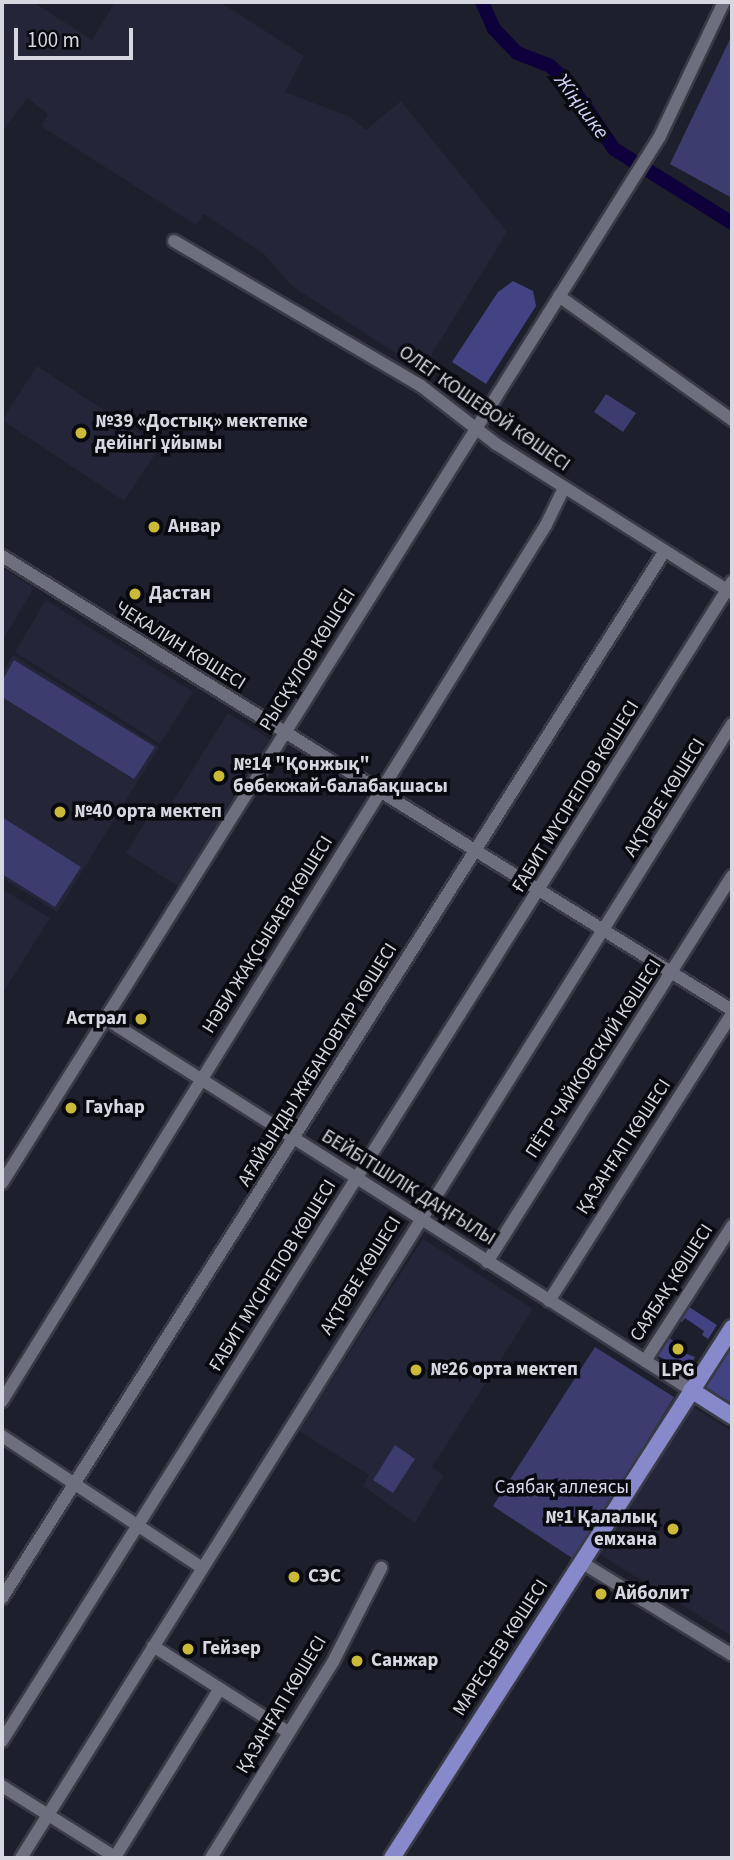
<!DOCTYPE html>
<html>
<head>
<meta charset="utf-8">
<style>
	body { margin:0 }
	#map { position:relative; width:734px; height:1860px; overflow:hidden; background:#1e1f2c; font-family:"Source Sans 3",sans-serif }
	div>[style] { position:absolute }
	.built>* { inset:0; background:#242538 }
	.green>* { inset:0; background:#3c3c6e }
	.forest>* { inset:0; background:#434283 }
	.river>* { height:14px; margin:-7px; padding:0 7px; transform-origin:7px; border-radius:7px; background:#0e003b }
	.roads { filter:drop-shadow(2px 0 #393a45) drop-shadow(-2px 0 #393a45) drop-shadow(0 2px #393a45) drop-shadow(0 -2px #393a45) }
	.minor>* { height:12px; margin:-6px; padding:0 6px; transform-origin:6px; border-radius:6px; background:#6d6e7e }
	.major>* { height:16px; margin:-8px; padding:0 8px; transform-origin:8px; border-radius:8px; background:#8889ca }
	.dots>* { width:19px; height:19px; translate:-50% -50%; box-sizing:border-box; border:4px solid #090a0f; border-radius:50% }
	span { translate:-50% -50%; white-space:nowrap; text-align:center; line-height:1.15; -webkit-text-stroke:7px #090a0f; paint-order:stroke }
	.street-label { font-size:19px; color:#d6d7e0 }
	.poi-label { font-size:19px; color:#d6d7e0; font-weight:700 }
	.left { translate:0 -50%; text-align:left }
	.right { translate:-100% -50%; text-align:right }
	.park-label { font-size:19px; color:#d8daee }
	.water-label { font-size:21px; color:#d0d4fb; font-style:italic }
	.frame { position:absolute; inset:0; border:4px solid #d6d7e0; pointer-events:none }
	.scale { position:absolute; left:14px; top:28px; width:119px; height:32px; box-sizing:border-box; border:4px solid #d6d7e0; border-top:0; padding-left:9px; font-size:21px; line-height:24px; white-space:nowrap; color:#d6d7e0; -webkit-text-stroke:5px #090a0f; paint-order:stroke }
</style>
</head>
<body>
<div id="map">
	<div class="built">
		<div style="clip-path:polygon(2px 2px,33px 2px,92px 40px,115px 2px,220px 2px,304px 56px,285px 92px,350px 117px,366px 130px,401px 101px,507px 232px,422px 370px,292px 286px,264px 254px,204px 214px,196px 225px,41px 126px,48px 114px,27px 98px,2px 132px)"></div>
		<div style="clip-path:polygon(37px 366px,160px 447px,124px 501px,2px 420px)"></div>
		<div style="clip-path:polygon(2px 568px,34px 588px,2px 641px)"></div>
		<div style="clip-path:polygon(46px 600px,193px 692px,160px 744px,15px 652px)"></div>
		<div style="clip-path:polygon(13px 655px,159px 747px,57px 912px,2px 878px,2px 673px)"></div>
		<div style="clip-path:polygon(228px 713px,271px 740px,178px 886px,126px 853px,152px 811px,163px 817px)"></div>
		<div style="clip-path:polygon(2px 889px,50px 918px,2px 994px)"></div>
		<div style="clip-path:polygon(423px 1239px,533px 1309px,432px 1467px,443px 1476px,415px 1523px,363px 1486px,369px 1475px,299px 1431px)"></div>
		<div style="clip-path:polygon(693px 1407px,732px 1431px,732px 1636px,599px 1554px)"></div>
	</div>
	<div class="green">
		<div style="clip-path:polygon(732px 35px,732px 198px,670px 164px)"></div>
		<div style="clip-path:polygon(606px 394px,636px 413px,623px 432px,594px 412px)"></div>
		<div style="clip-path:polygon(14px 660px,155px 747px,134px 779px,2px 697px,2px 681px)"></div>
		<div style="clip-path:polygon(2px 817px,81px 867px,55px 907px,2px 874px)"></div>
		<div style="clip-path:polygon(595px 1347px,674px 1397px,575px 1560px,493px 1506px)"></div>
		<div style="clip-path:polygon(395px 1445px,415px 1459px,393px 1493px,373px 1480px)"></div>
	</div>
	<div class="forest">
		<div style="clip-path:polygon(513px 281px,533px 291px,536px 306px,486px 384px,452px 362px,498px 292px)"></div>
		<div style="clip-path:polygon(686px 1305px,717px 1325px,708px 1339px,702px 1335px,704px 1331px,685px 1318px,682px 1322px,677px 1319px)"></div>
		<div style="clip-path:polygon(666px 1336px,675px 1342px,671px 1348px,695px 1357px,692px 1362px,678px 1366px,654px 1354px)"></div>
		<div style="clip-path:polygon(732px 1344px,732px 1404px,705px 1386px)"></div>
	</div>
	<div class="river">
		<div style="left:482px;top:2px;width:30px;rotate:66deg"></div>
		<div style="left:494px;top:29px;width:33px;rotate:46deg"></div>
		<div style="left:517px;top:53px;width:34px;rotate:21deg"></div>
		<div style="left:549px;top:65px;width:25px;rotate:42deg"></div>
		<div style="left:568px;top:82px;width:81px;rotate:55.5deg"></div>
		<div style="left:614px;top:149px;width:139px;rotate:32.1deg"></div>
	</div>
	<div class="roads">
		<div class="minor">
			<div style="left:174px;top:241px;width:286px;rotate:30.4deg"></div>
			<div style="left:421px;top:386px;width:95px;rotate:37.7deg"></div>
			<div style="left:496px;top:444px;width:279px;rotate:32.3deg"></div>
			<div style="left:559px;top:296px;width:213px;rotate:35.6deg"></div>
			<div style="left:2px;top:556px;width:860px;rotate:31.88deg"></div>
			<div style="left:106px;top:1019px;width:693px;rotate:32.38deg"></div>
			<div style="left:2px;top:1183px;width:1237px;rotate:-57.85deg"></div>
			<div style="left:660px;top:136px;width:148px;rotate:-64.5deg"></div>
			<div style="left:487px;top:1262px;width:457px;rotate:-57.6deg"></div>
			<div style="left:549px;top:1301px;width:340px;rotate:-57.5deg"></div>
			<div style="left:645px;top:1361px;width:161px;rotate:-57.2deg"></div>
			<div style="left:2px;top:1401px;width:1031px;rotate:-58.16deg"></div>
			<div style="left:546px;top:525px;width:41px;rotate:-64.1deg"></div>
			<div style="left:2px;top:1436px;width:238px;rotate:33.4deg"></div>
			<div style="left:581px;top:1562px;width:177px;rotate:31.6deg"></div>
			<div style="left:2px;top:1598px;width:1238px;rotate:-57.67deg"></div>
			<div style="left:153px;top:1646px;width:160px;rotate:32.5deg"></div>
			<div style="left:2px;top:1741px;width:1370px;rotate:-57.8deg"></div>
			<div style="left:2px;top:1786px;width:136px;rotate:32.1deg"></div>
			<div style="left:115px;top:1857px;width:197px;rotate:-58.1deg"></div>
			<div style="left:21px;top:1858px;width:1338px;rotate:-57.91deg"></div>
			<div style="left:211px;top:1858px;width:231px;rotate:-58.1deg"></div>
			<div style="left:333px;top:1662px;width:106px;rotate:-62.9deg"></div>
		</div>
		<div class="major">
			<div style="left:691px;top:1390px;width:49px;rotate:32.4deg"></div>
			<div style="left:392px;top:1858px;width:630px;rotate:-57.32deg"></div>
		</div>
	</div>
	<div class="dots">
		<div style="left:81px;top:433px;background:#cbba39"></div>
		<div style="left:154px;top:527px;background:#cbba39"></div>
		<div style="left:135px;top:594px;background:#cbba39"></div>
		<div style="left:219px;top:776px;background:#cbba39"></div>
		<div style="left:60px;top:812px;background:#cbba39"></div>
		<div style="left:141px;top:1019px;background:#cbba39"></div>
		<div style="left:71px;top:1108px;background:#cbba39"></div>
		<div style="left:678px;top:1349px;background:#cbba39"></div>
		<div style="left:416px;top:1370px;background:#cbba39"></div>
		<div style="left:673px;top:1529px;background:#cbba39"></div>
		<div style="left:294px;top:1577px;background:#cbba39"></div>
		<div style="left:601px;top:1594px;background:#cbba39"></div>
		<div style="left:188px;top:1649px;background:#cbba39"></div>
		<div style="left:357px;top:1661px;background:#cbba39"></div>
	</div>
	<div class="street-label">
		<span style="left:484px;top:409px;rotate:35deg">ОЛЕГ КОШЕВОЙ КӨШЕСІ</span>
		<span style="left:180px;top:646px;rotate:32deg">ЧЕКАЛИН КӨШЕСІ</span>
		<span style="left:308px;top:660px;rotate:-58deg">РЫСҚҰЛОВ КӨШСЕІ</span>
		<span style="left:576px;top:797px;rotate:-58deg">ҒАБИТ МҮСІРЕПОВ КӨШЕСІ</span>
		<span style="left:665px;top:798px;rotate:-58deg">АҚТӨБЕ КӨШЕСІ</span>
		<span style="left:268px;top:935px;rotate:-58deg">НӘБИ ЖАҚСЫБАЕВ КӨШЕСІ</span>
		<span style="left:594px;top:1059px;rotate:-57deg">ПЁТР ЧАЙКОВСКИЙ КӨШЕСІ</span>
		<span style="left:318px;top:1065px;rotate:-58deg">АҒАЙЫНДЫ ЖҰБАНОВТАР КӨШЕСІ</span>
		<span style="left:624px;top:1147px;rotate:-57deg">ҚАЗАНҒАП КӨШЕСІ</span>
		<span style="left:408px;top:1188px;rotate:32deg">БЕЙБІТШІЛІК ДАҢҒЫЛЫ</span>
		<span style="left:273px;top:1276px;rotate:-58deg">ҒАБИТ МҮСІРЕПОВ КӨШЕСІ</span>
		<span style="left:361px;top:1276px;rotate:-58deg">АҚТӨБЕ КӨШЕСІ</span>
		<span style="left:672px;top:1283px;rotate:-57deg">САЯБАҚ КӨШЕСІ</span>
		<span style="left:501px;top:1648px;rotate:-57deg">МАРЕСЬЕВ КӨШЕСІ</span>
		<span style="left:282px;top:1705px;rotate:-59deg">ҚАЗАНҒАП КӨШЕСІ</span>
	</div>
	<div class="poi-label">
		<span class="left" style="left:95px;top:433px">№39 «Достық» мектепке<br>дейінгі ұйымы</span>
		<span class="left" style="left:168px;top:527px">Анвар</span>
		<span class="left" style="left:149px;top:594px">Дастан</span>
		<span class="left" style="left:233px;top:776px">№14 "Қонжық"<br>бөбекжай-балабақшасы</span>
		<span class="left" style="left:74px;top:812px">№40 орта мектеп</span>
		<span class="right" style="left:127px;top:1019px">Астрал</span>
		<span class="left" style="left:85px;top:1108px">Гауhар</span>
		<span class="left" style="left:430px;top:1370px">№26 орта мектеп</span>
		<span style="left:678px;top:1371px">LPG</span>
		<span class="right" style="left:657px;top:1529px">№1 Қалалық<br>емхана</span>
		<span class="left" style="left:308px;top:1577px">СЭС</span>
		<span class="left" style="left:615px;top:1594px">Айболит</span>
		<span class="left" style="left:202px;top:1649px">Гейзер</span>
		<span class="left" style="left:371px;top:1661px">Санжар</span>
	</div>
	<div class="park-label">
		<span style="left:562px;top:1488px">Саябақ аллеясы</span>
	</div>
	<div class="water-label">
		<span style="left:582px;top:106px;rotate:53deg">Жіңішке</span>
	</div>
	<div class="frame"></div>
	<div class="scale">100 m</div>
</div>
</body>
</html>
